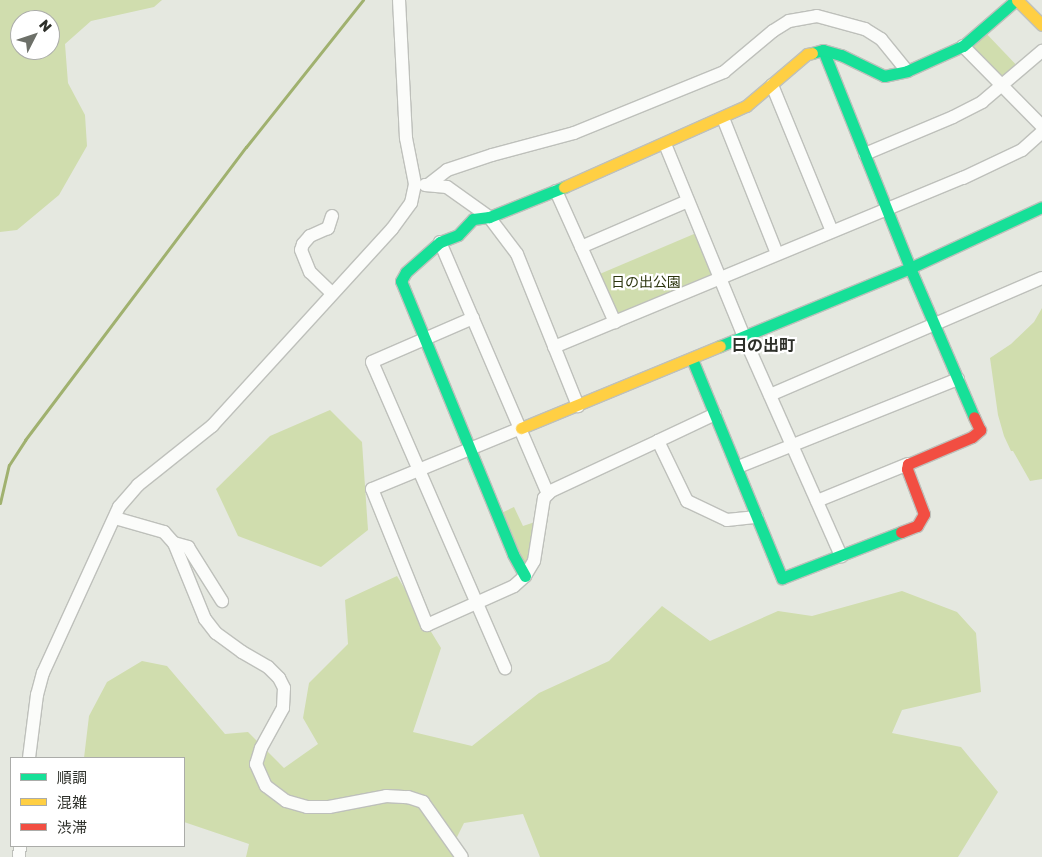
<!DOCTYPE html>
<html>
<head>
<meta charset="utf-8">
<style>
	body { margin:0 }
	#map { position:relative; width:1042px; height:857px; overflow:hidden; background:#e5e8e0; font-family:"Golos Text","Noto Sans JP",sans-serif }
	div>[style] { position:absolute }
	.green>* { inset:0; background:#d0ddae }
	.stream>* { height:3px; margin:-1.5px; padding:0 1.5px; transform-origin:1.5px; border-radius:1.5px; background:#a0b16f }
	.roads { filter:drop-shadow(1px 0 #bec0bb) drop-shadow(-1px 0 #bec0bb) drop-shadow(0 1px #bec0bb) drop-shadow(0 -1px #bec0bb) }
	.street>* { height:12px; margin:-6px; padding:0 6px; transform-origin:6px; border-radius:6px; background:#fbfcfa }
	.fast>* { height:11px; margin:-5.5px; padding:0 5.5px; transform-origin:5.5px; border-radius:5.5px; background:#16e098 }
	.slow>* { height:11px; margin:-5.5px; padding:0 5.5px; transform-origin:5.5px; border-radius:5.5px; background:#ffcf43 }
	.jam>* { height:11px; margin:-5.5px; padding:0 5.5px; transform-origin:5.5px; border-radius:5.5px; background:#f24e42 }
	span { translate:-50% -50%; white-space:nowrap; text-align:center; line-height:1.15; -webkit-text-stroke:4.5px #fff; paint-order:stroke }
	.park-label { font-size:14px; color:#2c350e }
	.quarter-label { font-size:16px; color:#2d2f29; font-weight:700 }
	.legend { position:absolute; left:10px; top:757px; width:175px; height:90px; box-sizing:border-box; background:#fff; border:1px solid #abaca9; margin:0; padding:6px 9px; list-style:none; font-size:15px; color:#2d2f29 }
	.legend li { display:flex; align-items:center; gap:10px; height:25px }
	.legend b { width:25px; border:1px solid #abaca9 }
	.north { position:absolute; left:10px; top:10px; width:50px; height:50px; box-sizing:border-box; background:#fff; border:1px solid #abaca9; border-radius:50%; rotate:49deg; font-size:14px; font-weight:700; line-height:20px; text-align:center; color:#2d2f29 }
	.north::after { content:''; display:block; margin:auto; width:18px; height:22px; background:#6d7069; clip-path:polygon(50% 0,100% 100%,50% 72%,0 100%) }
</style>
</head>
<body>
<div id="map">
	<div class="green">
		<div style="clip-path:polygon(evenodd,0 0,162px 0,154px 7px,91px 21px,65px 44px,68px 83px,85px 115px,87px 146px,59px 195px,17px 230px,0 232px,0 0,20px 20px,50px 20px,50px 50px,20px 50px,20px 20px)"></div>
		<div style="clip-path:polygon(982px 29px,1021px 70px,1003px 86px,963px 46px)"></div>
		<div style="clip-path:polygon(701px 231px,720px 278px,615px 322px,595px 276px)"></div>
		<div style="clip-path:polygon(1042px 308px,1042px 479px,1030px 481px,1013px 451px,1011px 451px,1004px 436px,998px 415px,990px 358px,1011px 344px,1034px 322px)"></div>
		<div style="clip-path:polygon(330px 410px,362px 442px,368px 530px,321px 567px,238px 536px,216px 489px,270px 436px)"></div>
		<div style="clip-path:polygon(514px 507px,523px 526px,541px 520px,525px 576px,497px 515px)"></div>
		<div style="clip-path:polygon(397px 576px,441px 648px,413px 732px,472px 746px,539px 693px,609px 661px,662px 606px,710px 641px,778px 611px,812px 616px,902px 591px,957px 612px,976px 633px,981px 692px,902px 710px,892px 733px,961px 747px,998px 792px,958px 857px,540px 857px,523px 814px,464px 823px,453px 845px,459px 857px,246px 857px,249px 844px,184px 822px,184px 758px,84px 758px,89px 716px,107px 682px,142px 661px,167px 666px,225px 734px,248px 732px,284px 768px,318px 744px,303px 718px,309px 683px,348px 644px,345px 600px)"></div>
	</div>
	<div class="stream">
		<div style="left:0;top:503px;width:39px;rotate:-77deg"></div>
		<div style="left:9px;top:465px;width:30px;rotate:-57deg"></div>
		<div style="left:25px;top:440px;width:367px;rotate:-53deg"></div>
		<div style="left:246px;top:147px;width:188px;rotate:-51.5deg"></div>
	</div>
	<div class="roads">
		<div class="street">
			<div style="left:963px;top:46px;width:112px;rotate:45.4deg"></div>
			<div style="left:772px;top:85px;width:158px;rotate:67.7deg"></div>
			<div style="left:723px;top:118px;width:146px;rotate:68.3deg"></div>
			<div style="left:665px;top:144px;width:209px;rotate:67.7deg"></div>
			<div style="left:744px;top:337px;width:240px;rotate:66.1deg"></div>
			<div style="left:865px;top:154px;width:95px;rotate:-22.8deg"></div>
			<div style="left:953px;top:117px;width:33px;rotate:-27deg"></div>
			<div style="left:982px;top:102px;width:79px;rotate:-40.4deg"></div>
			<div style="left:425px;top:185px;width:22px;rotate:5deg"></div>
			<div style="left:447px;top:187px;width:52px;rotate:35.5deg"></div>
			<div style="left:489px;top:217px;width:46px;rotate:52.9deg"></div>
			<div style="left:517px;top:254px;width:164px;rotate:68.1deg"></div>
			<div style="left:428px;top:185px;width:24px;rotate:-38deg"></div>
			<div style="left:447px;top:170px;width:47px;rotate:-18.4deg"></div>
			<div style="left:492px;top:155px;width:85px;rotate:-15deg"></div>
			<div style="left:574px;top:133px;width:162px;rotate:-22.1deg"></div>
			<div style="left:724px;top:72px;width:64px;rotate:-39.9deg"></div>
			<div style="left:773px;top:31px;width:19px;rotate:-32deg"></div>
			<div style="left:789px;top:21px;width:28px;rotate:-10deg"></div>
			<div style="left:817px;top:16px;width:50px;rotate:15.2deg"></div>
			<div style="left:865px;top:29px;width:19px;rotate:32deg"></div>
			<div style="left:881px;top:39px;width:41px;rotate:50.9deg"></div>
			<div style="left:556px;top:191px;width:144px;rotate:65.8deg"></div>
			<div style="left:332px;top:216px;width:13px;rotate:108deg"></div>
			<div style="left:328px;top:228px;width:20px;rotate:156deg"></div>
			<div style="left:310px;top:236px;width:11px;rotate:131deg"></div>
			<div style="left:303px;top:244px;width:6px;rotate:108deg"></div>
			<div style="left:301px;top:250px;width:24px;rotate:68deg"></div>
			<div style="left:310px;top:272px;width:30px;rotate:44deg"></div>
			<div style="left:440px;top:242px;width:274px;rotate:66.8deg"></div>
			<div style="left:581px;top:247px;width:116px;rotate:-23.3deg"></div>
			<div style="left:473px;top:318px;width:110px;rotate:156.5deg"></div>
			<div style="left:372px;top:362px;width:334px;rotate:66.5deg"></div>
			<div style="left:554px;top:347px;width:443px;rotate:-22.5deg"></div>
			<div style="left:963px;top:178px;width:65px;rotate:-25.4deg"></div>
			<div style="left:1022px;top:150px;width:27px;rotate:-42deg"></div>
			<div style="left:770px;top:395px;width:296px;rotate:-23.3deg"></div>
			<div style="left:521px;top:428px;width:161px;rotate:157.7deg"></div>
			<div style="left:372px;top:489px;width:147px;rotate:68deg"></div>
			<div style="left:427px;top:625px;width:95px;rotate:-24.1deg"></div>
			<div style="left:514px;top:586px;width:15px;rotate:-42deg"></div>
			<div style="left:525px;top:576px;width:17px;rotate:-59deg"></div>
			<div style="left:534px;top:561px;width:64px;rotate:-81deg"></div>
			<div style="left:544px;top:498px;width:10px;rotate:-45deg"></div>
			<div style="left:551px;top:491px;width:118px;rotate:-25deg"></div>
			<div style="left:658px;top:441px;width:67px;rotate:64.2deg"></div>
			<div style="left:687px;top:501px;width:44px;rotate:25.4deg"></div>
			<div style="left:727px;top:520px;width:30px;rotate:-6deg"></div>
			<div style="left:658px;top:441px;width:63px;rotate:-25.3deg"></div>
			<div style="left:738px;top:467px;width:237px;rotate:-21.8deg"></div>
			<div style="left:817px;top:501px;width:98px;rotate:-22.1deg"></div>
			<div style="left:115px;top:518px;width:51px;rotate:15.9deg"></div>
			<div style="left:164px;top:532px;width:15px;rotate:48deg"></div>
			<div style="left:174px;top:543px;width:82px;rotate:67.8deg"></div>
			<div style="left:205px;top:619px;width:18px;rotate:52deg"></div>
			<div style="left:216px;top:633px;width:32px;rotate:36deg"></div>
			<div style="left:242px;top:652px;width:30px;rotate:30deg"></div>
			<div style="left:268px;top:667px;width:16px;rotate:45deg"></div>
			<div style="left:279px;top:678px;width:11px;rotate:63deg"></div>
			<div style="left:284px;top:688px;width:20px;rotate:93deg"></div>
			<div style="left:283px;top:708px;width:46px;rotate:118.8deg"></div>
			<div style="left:261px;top:748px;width:17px;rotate:107deg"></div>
			<div style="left:256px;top:764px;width:24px;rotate:66deg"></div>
			<div style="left:266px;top:786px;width:25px;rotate:37deg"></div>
			<div style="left:286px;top:801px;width:22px;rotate:16deg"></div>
			<div style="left:307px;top:807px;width:22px"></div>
			<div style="left:329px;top:807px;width:58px;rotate:-10.9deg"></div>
			<div style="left:386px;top:796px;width:22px;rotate:3deg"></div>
			<div style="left:408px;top:797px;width:16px;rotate:18deg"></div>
			<div style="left:423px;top:802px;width:67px;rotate:54.7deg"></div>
			<div style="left:174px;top:543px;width:15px;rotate:16deg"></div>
			<div style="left:188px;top:547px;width:64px;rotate:57.8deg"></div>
			<div style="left:29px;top:758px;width:64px;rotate:-82.8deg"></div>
			<div style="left:37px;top:695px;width:23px;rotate:-75deg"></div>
			<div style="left:43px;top:673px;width:183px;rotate:-65.4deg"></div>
			<div style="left:119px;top:507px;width:29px;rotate:-49deg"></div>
			<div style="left:138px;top:485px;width:95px;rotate:-38.6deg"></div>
			<div style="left:212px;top:426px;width:267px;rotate:-47.6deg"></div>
			<div style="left:392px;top:229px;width:32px;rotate:-54deg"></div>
			<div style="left:411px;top:203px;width:19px;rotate:-78deg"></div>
			<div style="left:415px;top:184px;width:47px;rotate:-101.1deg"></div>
			<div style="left:406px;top:138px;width:138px;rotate:-92.9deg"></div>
			<div style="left:19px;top:857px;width:11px;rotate:-85deg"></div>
		</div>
		<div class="fast">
			<div style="left:823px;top:50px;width:235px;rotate:68.2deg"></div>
			<div style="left:910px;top:268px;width:162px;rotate:66.8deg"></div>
			<div style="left:812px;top:53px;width:11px;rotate:-15deg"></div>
			<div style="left:823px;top:50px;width:19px;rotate:16deg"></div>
			<div style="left:841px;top:55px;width:48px;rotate:26deg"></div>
			<div style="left:884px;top:76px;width:24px;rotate:-12deg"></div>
			<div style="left:907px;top:71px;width:61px;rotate:-24.1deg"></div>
			<div style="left:963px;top:46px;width:70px;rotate:-41deg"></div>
			<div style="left:720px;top:346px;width:205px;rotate:-22.3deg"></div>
			<div style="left:910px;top:268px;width:145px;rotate:-24.8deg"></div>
			<div style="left:692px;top:359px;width:237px;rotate:67.7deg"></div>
			<div style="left:782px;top:578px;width:128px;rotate:-21.1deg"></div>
			<div style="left:525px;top:576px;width:25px;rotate:-119deg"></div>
			<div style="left:513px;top:554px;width:295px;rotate:-112.3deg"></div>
			<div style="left:401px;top:281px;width:10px;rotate:-61deg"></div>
			<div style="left:406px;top:272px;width:45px;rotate:-41.4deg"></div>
			<div style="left:440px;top:242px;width:19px;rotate:-21deg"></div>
			<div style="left:458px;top:235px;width:22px;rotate:-47deg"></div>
			<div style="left:473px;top:219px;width:16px;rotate:-7deg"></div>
			<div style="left:489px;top:217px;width:81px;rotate:-21.8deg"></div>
		</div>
		<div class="slow">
			<div style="left:1017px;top:0;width:35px;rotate:45deg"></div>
			<div style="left:564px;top:187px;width:199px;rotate:-24deg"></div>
			<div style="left:746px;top:106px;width:80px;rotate:-40.4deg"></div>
			<div style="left:807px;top:54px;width:5px;rotate:-11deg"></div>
			<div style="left:521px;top:428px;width:215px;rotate:-22.4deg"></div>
		</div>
		<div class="jam">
			<div style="left:901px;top:532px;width:17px;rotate:-21deg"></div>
			<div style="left:917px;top:526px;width:14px;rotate:-60deg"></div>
			<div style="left:924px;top:514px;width:48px;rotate:-110.7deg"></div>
			<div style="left:907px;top:469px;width:5px;rotate:-79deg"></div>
			<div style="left:908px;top:464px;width:69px;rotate:-22.9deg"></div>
			<div style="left:972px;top:437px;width:11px;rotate:-41deg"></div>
			<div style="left:980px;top:430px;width:14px;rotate:-115deg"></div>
		</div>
	</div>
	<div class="park-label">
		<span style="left:646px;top:282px">日の出公園</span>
	</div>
	<div class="quarter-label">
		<span style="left:763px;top:345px">日の出町</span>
	</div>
	<ul class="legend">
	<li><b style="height:6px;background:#16e098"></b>順調</li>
	<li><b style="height:6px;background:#ffcf43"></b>混雑</li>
	<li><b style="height:6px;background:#f24e42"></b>渋滞</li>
	</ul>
	<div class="north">N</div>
</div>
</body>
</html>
